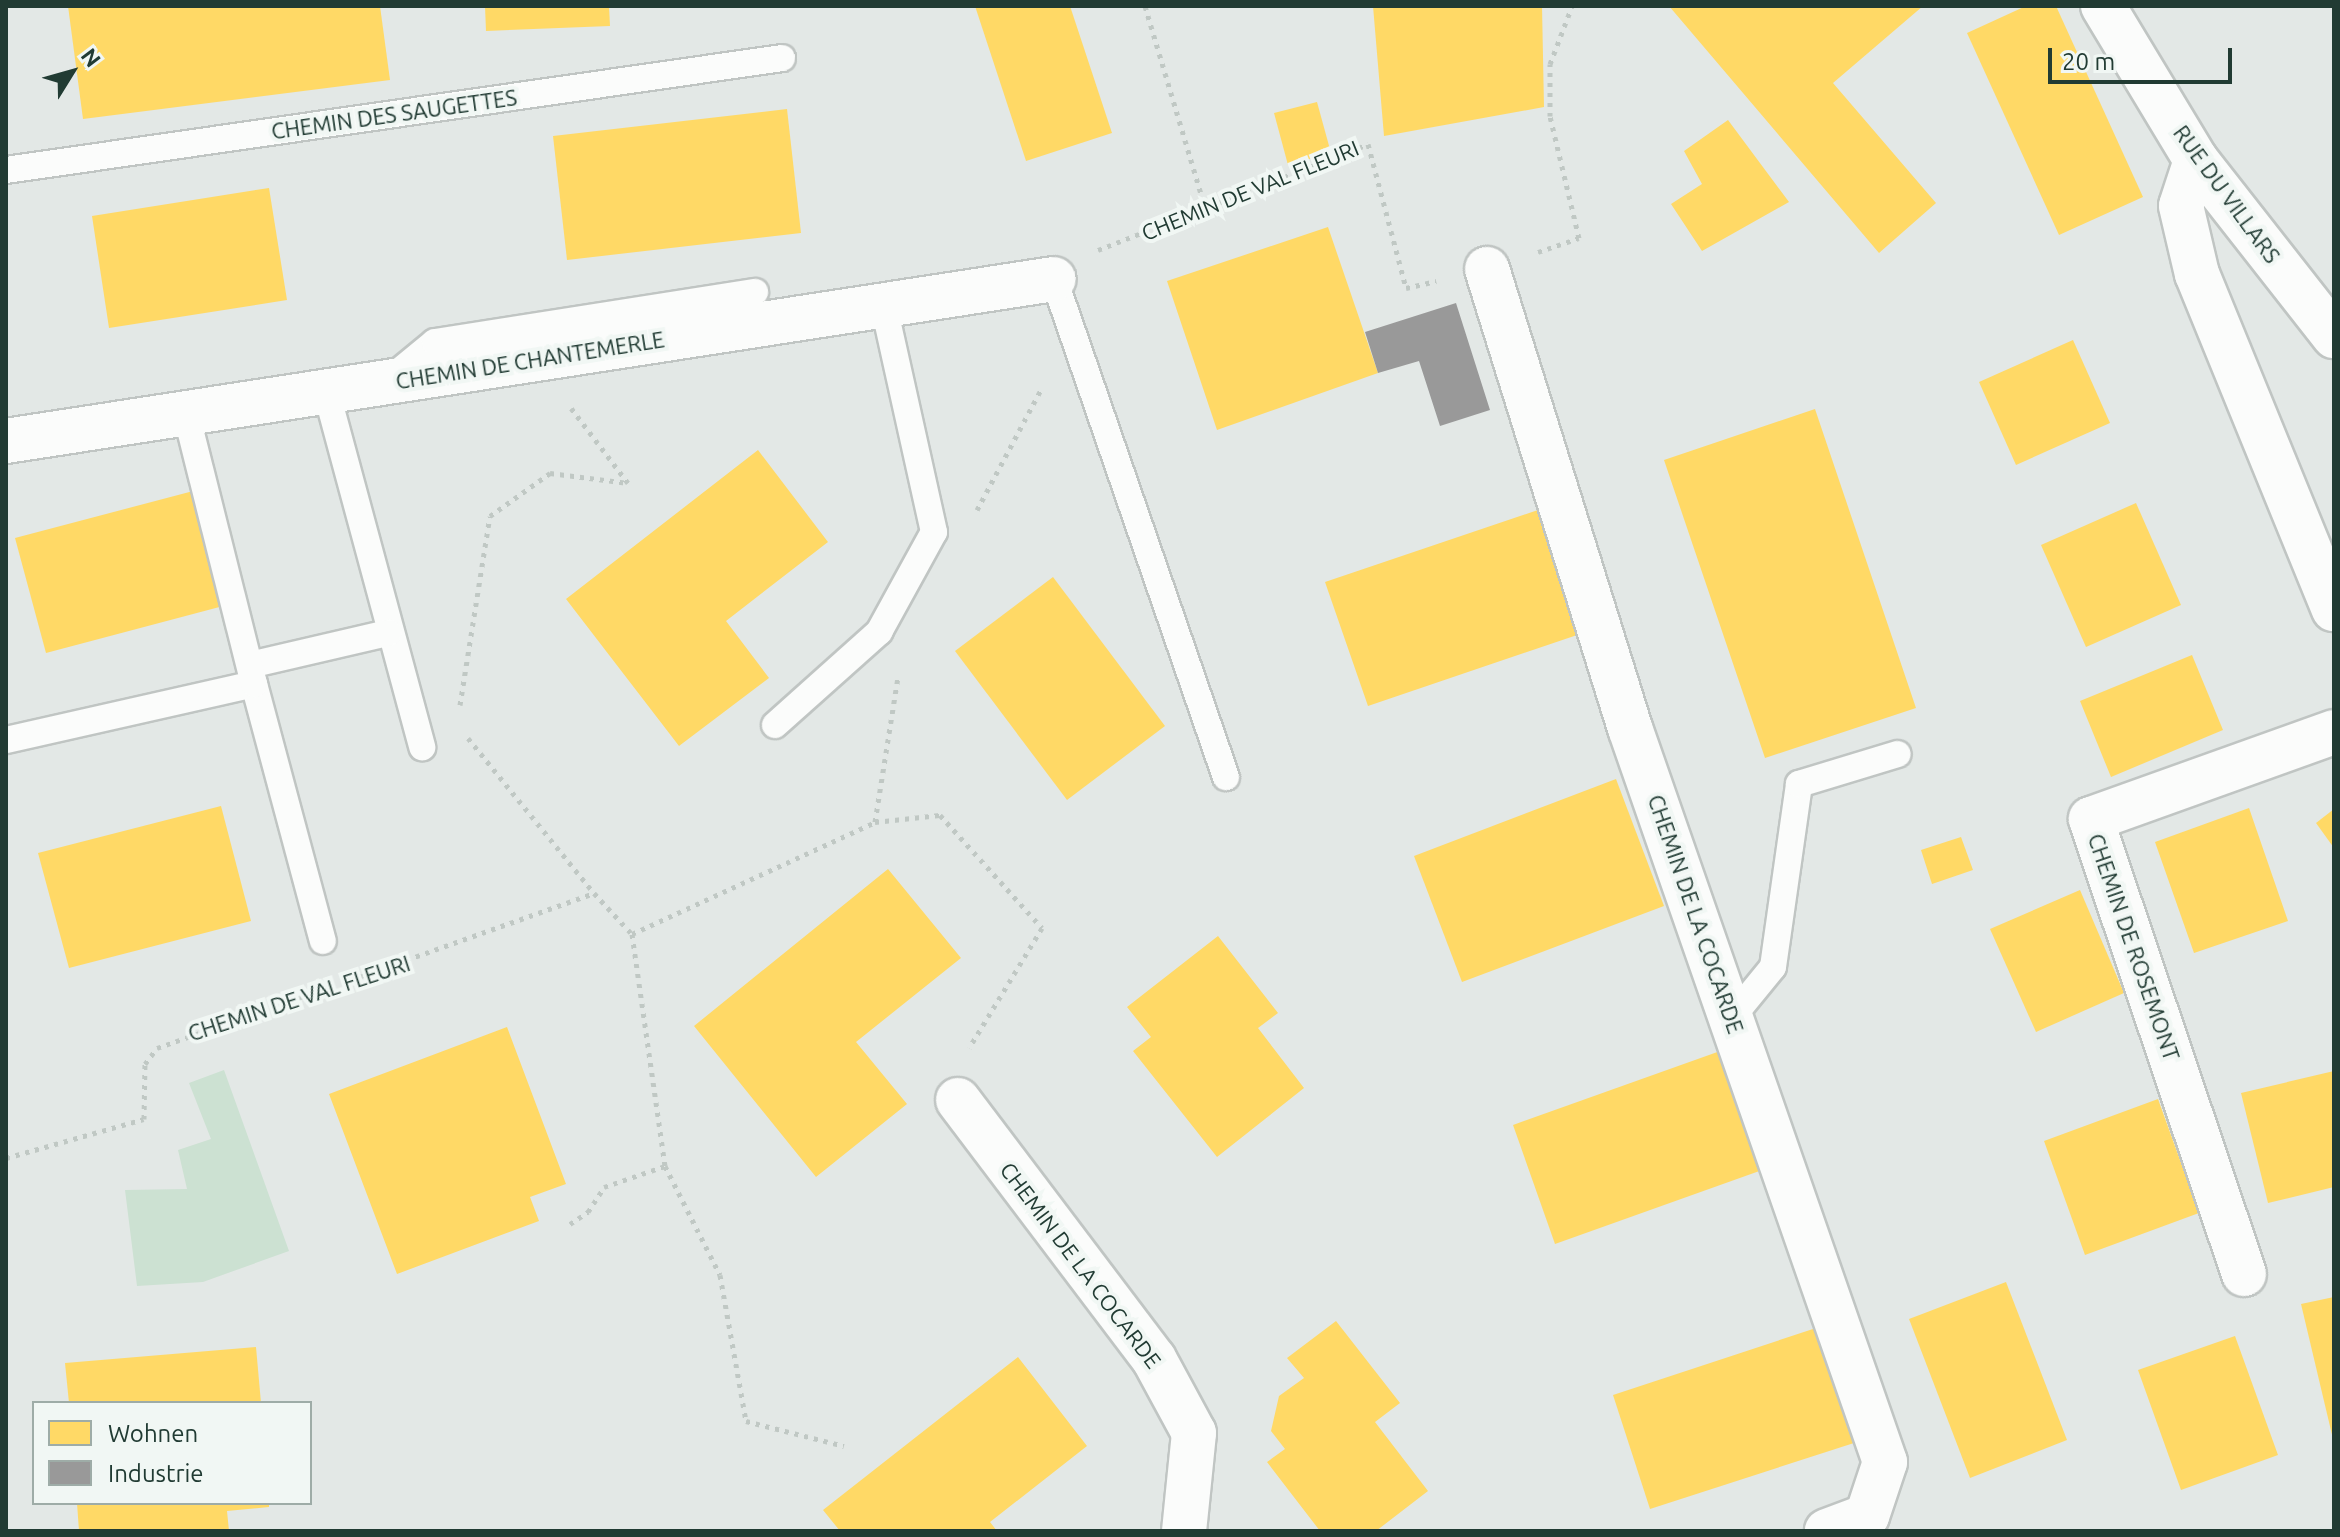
<!DOCTYPE html>
<html>
<head>
<meta charset="utf-8">
<style>
	body { margin:0 }
	#map { position:relative; width:2340px; height:1537px; overflow:hidden; background:#e3e8e6; font-family:Ubuntu,sans-serif }
	div>[style] { position:absolute }
	.green>* { inset:0; background:#cce1d2 }
	.homes>* { inset:0; background:#ffd966 }
	.industry>* { inset:0; background:#999 }
	.path>* { height:5px; margin-top:-2.5px; transform-origin:0; background:repeating-linear-gradient(90deg,#c0c8c4 0 4px,transparent 0 10px) }
	.roads { filter:drop-shadow(2px 0 #c0c5c3) drop-shadow(-2px 0 #c0c5c3) drop-shadow(0 2px #c0c5c3) drop-shadow(0 -2px #c0c5c3) }
	.service>* { height:26px; margin:-13px; padding:0 13px; transform-origin:13px; border-radius:13px; background:#fbfcfb }
	.minor>* { height:44px; margin:-22px; padding:0 22px; transform-origin:22px; border-radius:22px; background:#fbfcfb }
	.secondary>* { height:44px; margin:-22px; padding:0 22px; transform-origin:22px; border-radius:22px; background:#fbfcfb }
	span { translate:-50% -50%; white-space:nowrap; text-align:center; line-height:1.15; -webkit-text-stroke:8px #f1f7f4; paint-order:stroke }
	.street-label { font-size:22px; color:#213b33 }
	.frame { position:absolute; inset:0; border:8px solid #213b33; pointer-events:none }
	.legend { position:absolute; left:32px; top:1401px; width:280px; height:104px; box-sizing:border-box; background:#f1f7f4; border:2px solid #9eaca7; margin:0; padding:10px 14px; list-style:none; font-size:24px; color:#213b33 }
	.legend li { display:flex; align-items:center; gap:16px; height:40px }
	.legend b { width:40px; border:2px solid #9eaca7 }
	.north { position:absolute; left:32px; top:32px; width:80px; height:80px; -webkit-text-stroke:6px #f1f7f4; paint-order:stroke; rotate:53deg; font-size:22px; font-weight:700; line-height:32px; text-align:center; color:#213b33 }
	.north::after { content:''; display:block; margin:auto; width:28px; height:36px; background:#213b33; clip-path:polygon(50% 0,100% 100%,50% 72%,0 100%) }
	.scale { position:absolute; left:2048px; top:48px; width:184px; height:36px; box-sizing:border-box; border:4px solid #213b33; border-top:0; padding-left:10px; font-size:24px; line-height:28px; white-space:nowrap; color:#213b33; -webkit-text-stroke:6px #f1f7f4; paint-order:stroke }
</style>
</head>
<body>
<div id="map">
	<div class="green">
		<div style="clip-path:polygon(224px 1070px,289px 1251px,203px 1282px,137px 1286px,125px 1190px,187px 1189px,178px 1150px,211px 1139px,189px 1083px)"></div>
	</div>
	<div class="homes">
		<div style="clip-path:polygon(68px 6px,380px 6px,390px 80px,83px 119px)"></div>
		<div style="clip-path:polygon(485px 6px,609px 6px,610px 26px,486px 31px)"></div>
		<div style="clip-path:polygon(975px 6px,1070px 6px,1112px 133px,1026px 161px)"></div>
		<div style="clip-path:polygon(1373px 6px,1542px 6px,1544px 107px,1384px 136px)"></div>
		<div style="clip-path:polygon(1669px 6px,1923px 6px,1833px 83px,1936px 203px,1879px 253px)"></div>
		<div style="clip-path:polygon(2026px 6px,2056px 6px,2143px 197px,2059px 235px,1967px 33px)"></div>
		<div style="clip-path:polygon(1317px 102px,1331px 153px,1288px 165px,1274px 113px)"></div>
		<div style="clip-path:polygon(787px 109px,801px 233px,567px 260px,553px 136px)"></div>
		<div style="clip-path:polygon(1728px 120px,1789px 202px,1702px 251px,1671px 204px,1702px 184px,1684px 151px)"></div>
		<div style="clip-path:polygon(269px 188px,287px 300px,109px 328px,92px 216px)"></div>
		<div style="clip-path:polygon(1328px 227px,1378px 373px,1217px 430px,1167px 281px)"></div>
		<div style="clip-path:polygon(2073px 340px,2110px 423px,2016px 465px,1979px 382px)"></div>
		<div style="clip-path:polygon(1815px 409px,1916px 708px,1765px 758px,1664px 460px)"></div>
		<div style="clip-path:polygon(758px 450px,828px 542px,726px 621px,769px 678px,679px 746px,566px 599px)"></div>
		<div style="clip-path:polygon(197px 490px,227px 605px,46px 653px,15px 538px)"></div>
		<div style="clip-path:polygon(2136px 503px,2181px 605px,2086px 647px,2041px 545px)"></div>
		<div style="clip-path:polygon(1544px 508px,1586px 632px,1368px 706px,1325px 582px)"></div>
		<div style="clip-path:polygon(1053px 577px,1165px 726px,1067px 800px,955px 651px)"></div>
		<div style="clip-path:polygon(2192px 655px,2223px 730px,2111px 777px,2080px 701px)"></div>
		<div style="clip-path:polygon(1616px 779px,1664px 906px,1462px 982px,1414px 856px)"></div>
		<div style="clip-path:polygon(221px 806px,251px 921px,69px 968px,38px 853px)"></div>
		<div style="clip-path:polygon(2249px 808px,2288px 921px,2194px 953px,2155px 842px)"></div>
		<div style="clip-path:polygon(2334px 809px,2334px 848px,2316px 823px)"></div>
		<div style="clip-path:polygon(1961px 837px,1973px 870px,1932px 884px,1921px 850px)"></div>
		<div style="clip-path:polygon(888px 869px,961px 958px,856px 1042px,907px 1104px,816px 1177px,694px 1026px)"></div>
		<div style="clip-path:polygon(2080px 890px,2124px 993px,2036px 1032px,1990px 929px)"></div>
		<div style="clip-path:polygon(1218px 936px,1278px 1013px,1258px 1028px,1304px 1088px,1217px 1157px,1133px 1051px,1151px 1037px,1127px 1007px)"></div>
		<div style="clip-path:polygon(507px 1027px,566px 1184px,530px 1197px,539px 1221px,397px 1274px,329px 1094px)"></div>
		<div style="clip-path:polygon(1723px 1050px,1765px 1169px,1555px 1244px,1513px 1125px)"></div>
		<div style="clip-path:polygon(2334px 1071px,2334px 1187px,2268px 1203px,2241px 1093px)"></div>
		<div style="clip-path:polygon(2158px 1099px,2199px 1213px,2085px 1255px,2044px 1141px)"></div>
		<div style="clip-path:polygon(2006px 1282px,2067px 1440px,1970px 1478px,1909px 1319px)"></div>
		<div style="clip-path:polygon(2334px 1297px,2334px 1439px,2333px 1439px,2301px 1304px)"></div>
		<div style="clip-path:polygon(1336px 1321px,1400px 1403px,1375px 1422px,1428px 1491px,1376px 1531px,1320px 1531px,1267px 1462px,1285px 1449px,1271px 1431px,1279px 1396px,1304px 1378px,1287px 1358px)"></div>
		<div style="clip-path:polygon(1816px 1328px,1854px 1443px,1650px 1509px,1613px 1395px)"></div>
		<div style="clip-path:polygon(2235px 1336px,2278px 1455px,2181px 1490px,2138px 1370px)"></div>
		<div style="clip-path:polygon(256px 1347px,261px 1403px,69px 1403px,65px 1363px)"></div>
		<div style="clip-path:polygon(1018px 1357px,1087px 1446px,990px 1522px,997px 1531px,840px 1531px,823px 1510px)"></div>
		<div style="clip-path:polygon(77px 1503px,269px 1503px,269px 1507px,227px 1511px,229px 1531px,79px 1531px)"></div>
	</div>
	<div class="industry">
		<div style="clip-path:polygon(1456px 303px,1490px 410px,1440px 426px,1419px 361px,1378px 373px,1365px 332px)"></div>
	</div>
	<div class="path">
		<div style="left:1145px;top:6px;width:210px;rotate:73.4deg"></div>
		<div style="left:1098px;top:250px;width:290px;rotate:-21.4deg"></div>
		<div style="left:1368px;top:144px;width:149px;rotate:75.2deg"></div>
		<div style="left:1406px;top:288px;width:31px;rotate:-13deg"></div>
		<div style="left:1538px;top:252px;width:43px;rotate:-18.9deg"></div>
		<div style="left:1579px;top:238px;width:125px;rotate:-103.4deg"></div>
		<div style="left:1550px;top:116px;width:52px;rotate:-90deg"></div>
		<div style="left:1550px;top:64px;width:62px;rotate:-69.2deg"></div>
		<div style="left:977px;top:510px;width:138px;rotate:-62deg"></div>
		<div style="left:460px;top:705px;width:191px;rotate:-81deg"></div>
		<div style="left:490px;top:516px;width:74px;rotate:-35.6deg"></div>
		<div style="left:550px;top:473px;width:79px;rotate:7.3deg"></div>
		<div style="left:628px;top:483px;width:94px;rotate:-127.2deg"></div>
		<div style="left:468px;top:738px;width:200px;rotate:50.9deg"></div>
		<div style="left:875px;top:822px;width:65px;rotate:-6.1deg"></div>
		<div style="left:940px;top:815px;width:152px;rotate:47.9deg"></div>
		<div style="left:1042px;top:928px;width:140px;rotate:121.3deg"></div>
		<div style="left:632px;top:934px;width:268px;rotate:-24.7deg"></div>
		<div style="left:875px;top:822px;width:147px;rotate:-81deg"></div>
		<div style="left:632px;top:934px;width:234px;rotate:81.9deg"></div>
		<div style="left:350px;top:980px;width:259px;rotate:-19.6deg"></div>
		<div style="left:594px;top:893px;width:56px;rotate:47.2deg"></div>
		<div style="left:6px;top:1158px;width:143px;rotate:-15.8deg"></div>
		<div style="left:144px;top:1119px;width:55px;rotate:-89deg"></div>
		<div style="left:145px;top:1064px;width:20px;rotate:-53deg"></div>
		<div style="left:157px;top:1048px;width:179px;rotate:-19.5deg"></div>
		<div style="left:570px;top:1224px;width:22px;rotate:-34deg"></div>
		<div style="left:588px;top:1212px;width:30px;rotate:-57deg"></div>
		<div style="left:604px;top:1187px;width:65px;rotate:-19deg"></div>
		<div style="left:665px;top:1166px;width:122px;rotate:63.2deg"></div>
		<div style="left:720px;top:1275px;width:148px;rotate:79.9deg"></div>
		<div style="left:746px;top:1421px;width:101px;rotate:14.3deg"></div>
	</div>
	<div class="roads">
		<div class="service">
			<div style="left:6px;top:170px;width:784px;rotate:-8.21deg"></div>
			<div style="left:1054px;top:279px;width:527px;rotate:70.95deg"></div>
			<div style="left:391px;top:378px;width:57px;rotate:-39.3deg"></div>
			<div style="left:435px;top:342px;width:324px;rotate:-8.9deg"></div>
			<div style="left:327px;top:394px;width:366px;rotate:74.9deg"></div>
			<div style="left:250px;top:665px;width:142px;rotate:-13.1deg"></div>
			<div style="left:254px;top:684px;width:266px;rotate:75deg"></div>
			<div style="left:775px;top:725px;width:140px;rotate:-41.8deg"></div>
			<div style="left:879px;top:632px;width:114px;rotate:-61.2deg"></div>
			<div style="left:934px;top:532px;width:231px;rotate:-102.5deg"></div>
			<div style="left:6px;top:740px;width:254px;rotate:-12.7deg"></div>
			<div style="left:254px;top:684px;width:278px;rotate:-104.1deg"></div>
			<div style="left:1733px;top:1016px;width:63px;rotate:-50.8deg"></div>
			<div style="left:1773px;top:967px;width:185px;rotate:-81.9deg"></div>
			<div style="left:1799px;top:784px;width:103px;rotate:-16.9deg"></div>
		</div>
		<div class="minor">
			<div style="left:2196px;top:160px;width:48px;rotate:108.1deg"></div>
			<div style="left:2181px;top:206px;width:70px;rotate:76.8deg"></div>
			<div style="left:2197px;top:274px;width:362px;rotate:67.8deg"></div>
			<div style="left:1487px;top:269px;width:481px;rotate:72.7deg"></div>
			<div style="left:1630px;top:728px;width:777px;rotate:70.84deg"></div>
			<div style="left:1885px;top:1462px;width:57px;rotate:108.4deg"></div>
			<div style="left:1867px;top:1516px;width:43px;rotate:159.4deg"></div>
			<div style="left:6px;top:441px;width:1060px;rotate:-8.79deg"></div>
			<div style="left:958px;top:1100px;width:325px;rotate:52.9deg"></div>
			<div style="left:1154px;top:1359px;width:84px;rotate:61.6deg"></div>
			<div style="left:1194px;top:1433px;width:99px;rotate:95.8deg"></div>
			<div style="left:2244px;top:1274px;width:480px;rotate:-108.6deg"></div>
			<div style="left:2091px;top:819px;width:258px;rotate:-19.7deg"></div>
		</div>
		<div class="secondary">
			<div style="left:2103px;top:6px;width:180px;rotate:58.9deg"></div>
			<div style="left:2196px;top:160px;width:224px;rotate:51.9deg"></div>
		</div>
	</div>
	<div class="street-label">
		<span style="left:394px;top:114px;rotate:-8deg">CHEMIN DES SAUGETTES</span>
		<span style="left:1250px;top:190px;rotate:-22deg">CHEMIN DE VAL FLEURI</span>
		<span style="left:2227px;top:194px;rotate:54deg">RUE DU VILLARS</span>
		<span style="left:530px;top:360px;rotate:-9deg">CHEMIN DE CHANTEMERLE</span>
		<span style="left:1696px;top:914px;rotate:71deg">CHEMIN DE LA COCARDE</span>
		<span style="left:2134px;top:947px;rotate:71deg">CHEMIN DE ROSEMONT</span>
		<span style="left:299px;top:998px;rotate:-18deg">CHEMIN DE VAL FLEURI</span>
		<span style="left:1081px;top:1265px;rotate:53deg">CHEMIN DE LA COCARDE</span>
	</div>
	<div class="frame"></div>
	<ul class="legend">
	<li><b style="height:22px;background:#ffd966"></b>Wohnen</li>
	<li><b style="height:22px;background:#999"></b>Industrie</li>
	</ul>
	<div class="north">N</div>
	<div class="scale">20 m</div>
</div>
</body>
</html>
